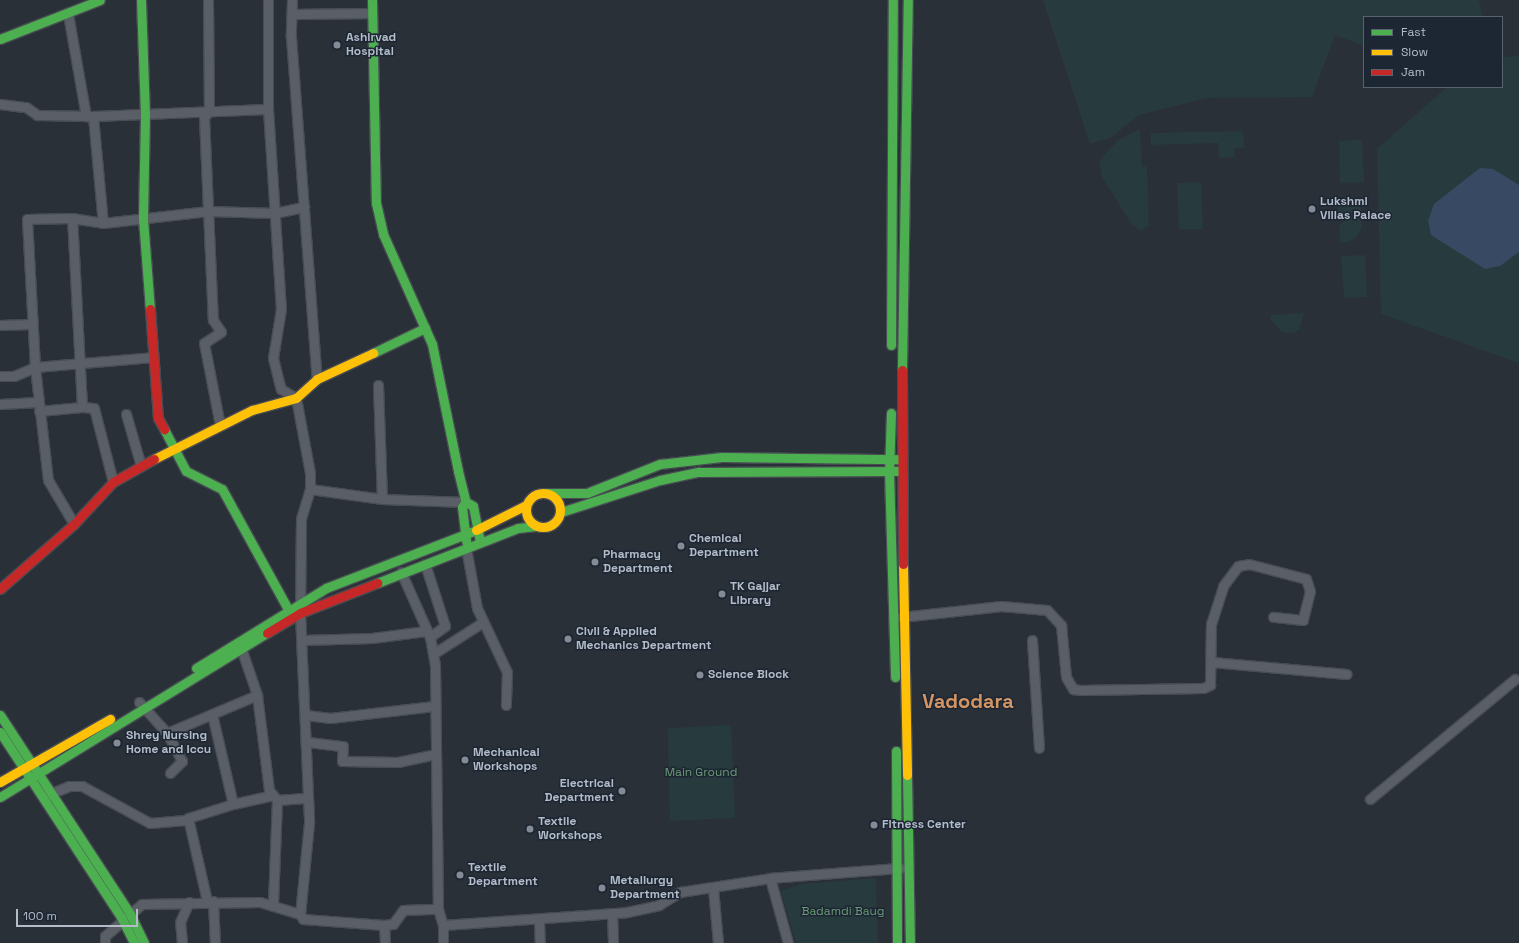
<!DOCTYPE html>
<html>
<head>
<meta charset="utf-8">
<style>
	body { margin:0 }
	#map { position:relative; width:1519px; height:943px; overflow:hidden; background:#2a3038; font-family:"Space Grotesk",sans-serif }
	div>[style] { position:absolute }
	.green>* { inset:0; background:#273a3e }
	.water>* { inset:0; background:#384963 }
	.roads { filter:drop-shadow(1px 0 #484c53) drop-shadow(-1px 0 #484c53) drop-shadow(0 1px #484c53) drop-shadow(0 -1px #484c53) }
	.street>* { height:9px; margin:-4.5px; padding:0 4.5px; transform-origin:4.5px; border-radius:4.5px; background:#5a5e66 }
	.fast>* { height:9px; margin:-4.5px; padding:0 4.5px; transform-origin:4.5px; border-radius:4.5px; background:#4caf50 }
	.slow>* { height:9px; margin:-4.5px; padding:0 4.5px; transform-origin:4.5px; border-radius:4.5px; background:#ffc107 }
	.slow>.ring { margin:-4.5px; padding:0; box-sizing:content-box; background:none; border:9px solid #ffc107; border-radius:50% }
	.jam>* { height:9px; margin:-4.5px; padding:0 4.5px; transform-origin:4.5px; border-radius:4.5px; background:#c62828 }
	.dots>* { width:11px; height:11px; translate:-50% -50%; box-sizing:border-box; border:2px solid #1d2633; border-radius:50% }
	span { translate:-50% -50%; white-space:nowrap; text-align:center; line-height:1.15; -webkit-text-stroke:3px #1d2633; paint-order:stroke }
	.poi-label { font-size:12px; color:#b4bcc9; font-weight:700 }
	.left { translate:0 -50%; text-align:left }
	.right { translate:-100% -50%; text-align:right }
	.park-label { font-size:12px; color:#6b9a76 }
	.town-label { font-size:20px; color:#d59563; font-weight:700 }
	.legend { position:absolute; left:1363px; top:16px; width:140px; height:72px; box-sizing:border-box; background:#1d2633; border:1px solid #59626f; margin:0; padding:5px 7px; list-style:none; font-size:12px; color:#b4bcc9 }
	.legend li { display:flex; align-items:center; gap:8px; height:20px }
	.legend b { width:20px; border:1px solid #59626f }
	.scale { position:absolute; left:16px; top:909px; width:122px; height:18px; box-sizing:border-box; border:2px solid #b4bcc9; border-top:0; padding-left:5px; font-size:12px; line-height:14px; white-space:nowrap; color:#b4bcc9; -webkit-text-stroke:3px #1d2633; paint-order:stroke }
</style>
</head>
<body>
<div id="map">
	<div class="green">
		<div style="clip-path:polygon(1043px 0,1479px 0,1482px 17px,1364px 17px,1364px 46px,1335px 35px,1312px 97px,1207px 98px,1139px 115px,1112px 137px,1090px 144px)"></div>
		<div style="clip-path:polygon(1519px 56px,1519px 363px,1381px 314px,1377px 149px,1447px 87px,1502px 87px,1502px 57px)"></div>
		<div style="clip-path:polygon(1140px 129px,1142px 167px,1147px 167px,1149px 225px,1141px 231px,1132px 225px,1102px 177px,1099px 161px,1118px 140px)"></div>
		<div style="clip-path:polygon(1243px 131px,1244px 148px,1234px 149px,1235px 157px,1219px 158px,1218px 143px,1151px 145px,1151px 133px)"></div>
		<div style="clip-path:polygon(1362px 140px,1364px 182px,1340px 183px,1339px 141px)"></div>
		<div style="clip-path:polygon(1201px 182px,1203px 229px,1179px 229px,1177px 183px)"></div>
		<div style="clip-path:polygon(1350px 198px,1361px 208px,1362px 227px,1355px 239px,1343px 243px,1340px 242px,1339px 226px,1346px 219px,1338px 214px,1338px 202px)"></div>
		<div style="clip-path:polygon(1365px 255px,1367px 297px,1344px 298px,1341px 256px)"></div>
		<div style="clip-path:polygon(1304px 313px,1299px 330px,1294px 333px,1282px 332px,1271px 320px,1270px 315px)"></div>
		<div style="clip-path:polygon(731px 725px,735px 818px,670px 821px,668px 728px)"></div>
		<div style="clip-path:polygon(876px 878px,878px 943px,796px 943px,781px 891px,801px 884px)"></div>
	</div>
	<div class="water">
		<div style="clip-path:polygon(1480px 168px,1493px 169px,1519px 185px,1519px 252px,1500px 266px,1485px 269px,1431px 235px,1428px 221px,1434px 204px)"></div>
	</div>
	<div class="roads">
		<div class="street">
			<div style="left:208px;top:0;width:111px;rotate:89.5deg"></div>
			<div style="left:209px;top:111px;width:8px;rotate:130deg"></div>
			<div style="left:204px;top:117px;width:203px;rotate:87.5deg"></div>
			<div style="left:213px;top:320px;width:14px;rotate:56deg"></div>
			<div style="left:221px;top:332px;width:20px;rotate:147deg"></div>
			<div style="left:204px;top:343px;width:84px;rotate:79deg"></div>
			<div style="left:268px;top:0;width:109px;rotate:90deg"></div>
			<div style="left:268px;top:109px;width:200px;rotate:86.3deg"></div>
			<div style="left:281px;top:309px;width:50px;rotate:99.3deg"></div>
			<div style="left:273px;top:358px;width:32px;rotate:76deg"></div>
			<div style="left:281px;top:389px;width:17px;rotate:31deg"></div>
			<div style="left:296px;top:398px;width:76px;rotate:79.4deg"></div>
			<div style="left:310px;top:473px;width:16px;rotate:90deg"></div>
			<div style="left:310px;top:489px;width:31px;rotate:107deg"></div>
			<div style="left:301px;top:519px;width:94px;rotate:90.6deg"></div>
			<div style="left:300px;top:613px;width:210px;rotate:87.5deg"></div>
			<div style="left:309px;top:823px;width:91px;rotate:95.6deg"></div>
			<div style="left:300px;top:914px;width:6px;rotate:59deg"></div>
			<div style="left:303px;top:919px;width:81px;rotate:4.2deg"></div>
			<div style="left:292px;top:0;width:37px;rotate:92deg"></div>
			<div style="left:291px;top:37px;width:343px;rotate:85.7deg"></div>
			<div style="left:68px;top:14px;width:104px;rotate:80deg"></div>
			<div style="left:292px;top:14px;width:80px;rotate:-0.7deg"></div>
			<div style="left:0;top:104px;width:26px;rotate:7deg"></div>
			<div style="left:26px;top:107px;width:14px;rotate:36deg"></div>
			<div style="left:37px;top:115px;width:56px;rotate:1deg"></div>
			<div style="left:93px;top:116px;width:175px;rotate:-2.3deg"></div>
			<div style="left:93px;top:116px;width:107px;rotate:84.7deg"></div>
			<div style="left:0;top:325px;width:32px;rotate:-2deg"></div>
			<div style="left:0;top:376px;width:14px"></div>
			<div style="left:14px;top:376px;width:23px;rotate:-23deg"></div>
			<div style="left:35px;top:367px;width:118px;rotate:-4.8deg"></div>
			<div style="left:378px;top:385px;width:114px;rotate:88deg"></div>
			<div style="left:0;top:404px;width:38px;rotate:-3deg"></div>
			<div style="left:82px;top:407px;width:12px;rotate:5deg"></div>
			<div style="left:94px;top:408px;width:76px;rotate:75.6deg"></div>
			<div style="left:39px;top:411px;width:43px;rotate:-5.3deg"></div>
			<div style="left:82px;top:407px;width:189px;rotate:-93deg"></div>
			<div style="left:126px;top:414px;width:54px;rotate:73.9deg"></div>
			<div style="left:310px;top:489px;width:73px;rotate:7.9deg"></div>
			<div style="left:382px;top:499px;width:84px;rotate:2deg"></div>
			<div style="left:74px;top:524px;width:51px;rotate:-120.6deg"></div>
			<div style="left:48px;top:480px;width:114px;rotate:-96.6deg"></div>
			<div style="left:35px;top:367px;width:148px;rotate:-93.1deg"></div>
			<div style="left:27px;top:219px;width:45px;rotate:-1.3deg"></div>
			<div style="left:72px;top:218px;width:31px;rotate:9deg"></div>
			<div style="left:103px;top:223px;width:106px;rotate:-6.5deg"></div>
			<div style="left:208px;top:211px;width:67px;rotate:1.7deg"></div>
			<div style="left:275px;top:213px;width:30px;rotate:-12deg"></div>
			<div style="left:466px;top:548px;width:61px;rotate:79.6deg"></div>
			<div style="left:477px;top:608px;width:71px;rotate:64.9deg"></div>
			<div style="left:507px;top:672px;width:33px;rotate:92deg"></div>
			<div style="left:425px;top:564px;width:65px;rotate:72.1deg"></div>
			<div style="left:445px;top:626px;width:19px;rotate:144deg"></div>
			<div style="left:401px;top:572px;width:71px;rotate:66deg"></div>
			<div style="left:430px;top:637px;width:28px;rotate:80deg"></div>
			<div style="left:435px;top:665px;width:244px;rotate:89.3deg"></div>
			<div style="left:901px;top:617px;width:101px;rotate:-6.3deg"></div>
			<div style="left:1001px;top:606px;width:46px;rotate:5deg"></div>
			<div style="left:1047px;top:610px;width:21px;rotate:47deg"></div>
			<div style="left:1061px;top:625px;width:52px;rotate:84.5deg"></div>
			<div style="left:1066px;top:677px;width:14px;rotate:60deg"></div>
			<div style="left:1073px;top:689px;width:7px;rotate:8deg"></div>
			<div style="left:1080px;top:690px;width:123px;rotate:-0.9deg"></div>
			<div style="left:1203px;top:688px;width:8px;rotate:-23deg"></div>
			<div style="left:1210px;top:685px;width:61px;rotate:-89.1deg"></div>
			<div style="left:1211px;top:624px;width:40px;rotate:-72deg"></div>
			<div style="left:1223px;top:586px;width:25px;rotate:-53deg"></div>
			<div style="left:1238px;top:566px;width:11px;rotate:-10deg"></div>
			<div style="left:1249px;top:564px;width:59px;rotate:14.7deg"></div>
			<div style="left:1306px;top:579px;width:13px;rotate:72deg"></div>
			<div style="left:1310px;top:591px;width:30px;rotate:104deg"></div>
			<div style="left:1303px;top:620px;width:30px;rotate:-174deg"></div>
			<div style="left:302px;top:640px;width:70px;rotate:-1.6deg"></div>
			<div style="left:372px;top:638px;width:54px;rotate:-7.4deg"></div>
			<div style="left:1032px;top:640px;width:108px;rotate:86.3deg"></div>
			<div style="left:240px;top:645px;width:53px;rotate:71.2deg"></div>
			<div style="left:433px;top:654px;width:59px;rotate:-32.6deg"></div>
			<div style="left:1212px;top:662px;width:135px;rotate:5.1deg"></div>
			<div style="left:139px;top:702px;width:42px;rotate:47.9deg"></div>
			<div style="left:167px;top:733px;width:98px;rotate:-22.9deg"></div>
			<div style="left:257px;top:695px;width:96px;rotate:82.8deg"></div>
			<div style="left:269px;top:790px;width:13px;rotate:51deg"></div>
			<div style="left:277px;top:800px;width:106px;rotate:92.2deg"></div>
			<div style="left:212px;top:714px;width:92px;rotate:76.9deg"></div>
			<div style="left:233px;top:804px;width:41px;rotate:-12.7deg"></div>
			<div style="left:306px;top:715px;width:24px;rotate:7deg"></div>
			<div style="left:330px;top:718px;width:105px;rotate:-6.6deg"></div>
			<div style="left:167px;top:733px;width:32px;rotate:62deg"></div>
			<div style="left:182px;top:761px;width:17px;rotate:135deg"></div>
			<div style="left:308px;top:742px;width:35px;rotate:7deg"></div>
			<div style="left:343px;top:746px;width:15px;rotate:94deg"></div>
			<div style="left:342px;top:761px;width:56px;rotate:1deg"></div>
			<div style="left:398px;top:762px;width:38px;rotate:-12deg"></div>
			<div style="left:47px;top:795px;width:24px;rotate:-22deg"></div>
			<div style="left:69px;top:786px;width:13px"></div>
			<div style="left:82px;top:786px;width:77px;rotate:28.6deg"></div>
			<div style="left:150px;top:823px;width:38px;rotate:-5deg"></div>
			<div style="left:1370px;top:799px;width:188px;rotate:-39.6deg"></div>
			<div style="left:277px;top:800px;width:31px;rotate:-4deg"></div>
			<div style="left:713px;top:888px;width:55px;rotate:84.8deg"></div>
			<div style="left:207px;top:901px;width:85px;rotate:-102.9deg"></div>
			<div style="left:188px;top:818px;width:47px;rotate:-17.3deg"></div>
			<div style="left:213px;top:901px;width:42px;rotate:87.3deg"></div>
			<div style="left:612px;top:913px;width:30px;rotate:88deg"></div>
			<div style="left:539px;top:920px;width:23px;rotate:88deg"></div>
			<div style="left:105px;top:943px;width:7px;rotate:-90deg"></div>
			<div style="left:105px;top:936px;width:49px;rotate:-40.9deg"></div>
			<div style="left:142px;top:904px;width:118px;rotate:-1deg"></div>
			<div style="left:260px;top:902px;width:42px;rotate:16.7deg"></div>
			<div style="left:182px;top:943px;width:21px;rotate:-95deg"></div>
			<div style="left:180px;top:922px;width:22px;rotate:-66deg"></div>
			<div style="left:385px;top:943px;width:18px;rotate:-93deg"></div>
			<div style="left:384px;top:925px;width:9px;rotate:-6deg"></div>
			<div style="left:393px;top:924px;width:17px;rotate:-54deg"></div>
			<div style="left:403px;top:910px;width:35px;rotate:-2deg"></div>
			<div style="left:438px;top:909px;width:17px;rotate:73deg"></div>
			<div style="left:443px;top:943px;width:18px;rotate:-90deg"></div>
			<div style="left:443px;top:925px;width:184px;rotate:-4deg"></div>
			<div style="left:627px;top:912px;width:33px;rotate:-12deg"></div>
			<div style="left:659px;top:905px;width:25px;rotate:-32deg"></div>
			<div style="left:680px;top:892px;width:91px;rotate:-8.8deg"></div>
			<div style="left:788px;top:943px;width:67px;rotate:-105.5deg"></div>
			<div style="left:770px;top:878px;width:131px;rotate:-4.4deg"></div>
		</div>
		<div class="fast">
			<div style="left:141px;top:0;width:114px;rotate:88deg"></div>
			<div style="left:145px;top:114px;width:105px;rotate:91.1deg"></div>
			<div style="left:143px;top:219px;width:90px;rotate:85.6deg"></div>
			<div style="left:372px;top:0;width:203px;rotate:88.9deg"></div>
			<div style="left:376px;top:203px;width:32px;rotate:77deg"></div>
			<div style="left:383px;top:234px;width:120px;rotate:66deg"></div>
			<div style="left:432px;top:344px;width:130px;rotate:78.4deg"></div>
			<div style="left:458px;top:471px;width:32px;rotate:76deg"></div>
			<div style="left:466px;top:502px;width:8px;rotate:30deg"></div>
			<div style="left:473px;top:506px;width:33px;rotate:79deg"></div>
			<div style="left:0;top:39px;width:107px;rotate:-21.3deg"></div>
			<div style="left:891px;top:345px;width:345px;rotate:-89.7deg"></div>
			<div style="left:373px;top:353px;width:58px;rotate:-25.7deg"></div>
			<div style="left:902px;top:370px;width:370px;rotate:-89.1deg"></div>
			<div style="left:891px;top:413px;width:59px;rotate:91.9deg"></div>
			<div style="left:889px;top:472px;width:205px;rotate:88.3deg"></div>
			<div style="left:164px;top:429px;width:47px;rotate:62.4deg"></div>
			<div style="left:186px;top:471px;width:40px;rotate:26.6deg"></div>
			<div style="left:222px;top:489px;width:137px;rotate:61.2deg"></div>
			<div style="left:546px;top:493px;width:41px"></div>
			<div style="left:587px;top:493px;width:79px;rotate:-21.7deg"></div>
			<div style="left:660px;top:464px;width:62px;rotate:-6.4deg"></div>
			<div style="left:722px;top:457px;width:176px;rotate:0.7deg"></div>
			<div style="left:466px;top:502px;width:6px;rotate:129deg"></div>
			<div style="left:462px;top:507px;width:35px;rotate:83deg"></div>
			<div style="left:561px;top:512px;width:104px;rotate:-17.9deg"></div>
			<div style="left:660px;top:480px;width:40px;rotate:-12deg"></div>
			<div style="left:699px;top:472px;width:198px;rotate:-0.3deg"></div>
			<div style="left:377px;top:583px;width:151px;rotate:-21.3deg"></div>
			<div style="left:518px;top:528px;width:18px;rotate:-6deg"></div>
			<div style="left:196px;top:668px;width:153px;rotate:-31.6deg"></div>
			<div style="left:326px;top:588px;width:161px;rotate:-21.1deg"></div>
			<div style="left:0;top:715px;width:238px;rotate:56.8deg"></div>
			<div style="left:130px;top:914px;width:32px;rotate:64deg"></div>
			<div style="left:0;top:732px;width:221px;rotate:56.8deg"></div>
			<div style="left:121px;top:917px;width:29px;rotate:63deg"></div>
			<div style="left:896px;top:751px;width:192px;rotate:89.7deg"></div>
			<div style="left:907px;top:775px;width:168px;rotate:89deg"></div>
			<div style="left:0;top:797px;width:313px;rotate:-31.6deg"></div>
		</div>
		<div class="slow">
			<div style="left:154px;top:459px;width:110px;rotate:-26.6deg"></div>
			<div style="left:252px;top:410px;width:46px;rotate:-15.3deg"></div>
			<div style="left:296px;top:398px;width:28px;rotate:-42deg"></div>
			<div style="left:317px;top:379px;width:62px;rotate:-24.9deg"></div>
			<div class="ring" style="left:526px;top:493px;width:25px;height:25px"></div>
			<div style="left:476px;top:530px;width:56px;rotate:-26.6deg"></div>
			<div style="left:903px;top:564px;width:211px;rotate:88.9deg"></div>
			<div style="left:0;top:782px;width:127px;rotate:-29.8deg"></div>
		</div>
		<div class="jam">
			<div style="left:150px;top:309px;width:109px;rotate:85.8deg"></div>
			<div style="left:158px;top:418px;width:13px;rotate:61deg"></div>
			<div style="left:902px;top:370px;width:194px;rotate:89.7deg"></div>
			<div style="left:0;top:589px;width:98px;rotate:-41.3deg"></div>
			<div style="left:74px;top:524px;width:57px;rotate:-47.1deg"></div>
			<div style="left:113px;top:482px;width:47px;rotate:-29.3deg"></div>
			<div style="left:267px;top:633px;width:39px;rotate:-31deg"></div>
			<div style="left:300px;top:613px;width:83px;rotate:-21.3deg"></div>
		</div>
	</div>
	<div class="dots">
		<div style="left:337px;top:45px;background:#848b96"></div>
		<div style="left:1312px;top:209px;background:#848b96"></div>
		<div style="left:681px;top:546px;background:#848b96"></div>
		<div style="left:595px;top:562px;background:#848b96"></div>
		<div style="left:722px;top:594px;background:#848b96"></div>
		<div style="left:568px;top:639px;background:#848b96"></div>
		<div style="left:700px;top:675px;background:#848b96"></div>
		<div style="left:117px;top:743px;background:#848b96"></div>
		<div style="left:465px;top:760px;background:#848b96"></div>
		<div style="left:622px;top:791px;background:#848b96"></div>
		<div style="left:874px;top:825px;background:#848b96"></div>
		<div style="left:530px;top:829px;background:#848b96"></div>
		<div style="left:460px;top:875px;background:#848b96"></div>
		<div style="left:602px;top:888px;background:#848b96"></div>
	</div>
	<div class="poi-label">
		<span class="left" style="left:346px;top:45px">Ashirvad<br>Hospital</span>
		<span class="left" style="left:1320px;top:209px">Lukshmi<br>Villas Palace</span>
		<span class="left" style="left:689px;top:546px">Chemical<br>Department</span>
		<span class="left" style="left:603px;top:562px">Pharmacy<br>Department</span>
		<span class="left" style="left:730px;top:594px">TK Gajjar<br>Library</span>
		<span class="left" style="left:576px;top:639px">Civil &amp; Applied<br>Mechanics Department</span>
		<span class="left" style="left:708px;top:675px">Science Block</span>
		<span class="left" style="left:126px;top:743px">Shrey Nursing<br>Home and Iccu</span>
		<span class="left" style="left:473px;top:760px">Mechanical<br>Workshops</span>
		<span class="right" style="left:614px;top:791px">Electrical<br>Department</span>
		<span class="left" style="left:538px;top:829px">Textile<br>Workshops</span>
		<span class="left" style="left:882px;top:825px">Fitness Center</span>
		<span class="left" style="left:468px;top:875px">Textile<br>Department</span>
		<span class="left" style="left:610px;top:888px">Metallurgy<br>Department</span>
	</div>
	<div class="park-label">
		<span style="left:701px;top:773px">Main Ground</span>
		<span style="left:843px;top:912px">Badamdi Baug</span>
	</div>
	<div class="town-label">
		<span style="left:968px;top:701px">Vadodara</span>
	</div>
	<ul class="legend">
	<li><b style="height:5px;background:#4caf50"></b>Fast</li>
	<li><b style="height:5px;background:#ffc107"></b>Slow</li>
	<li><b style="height:5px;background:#c62828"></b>Jam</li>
	</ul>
	<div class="scale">100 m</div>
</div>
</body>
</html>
